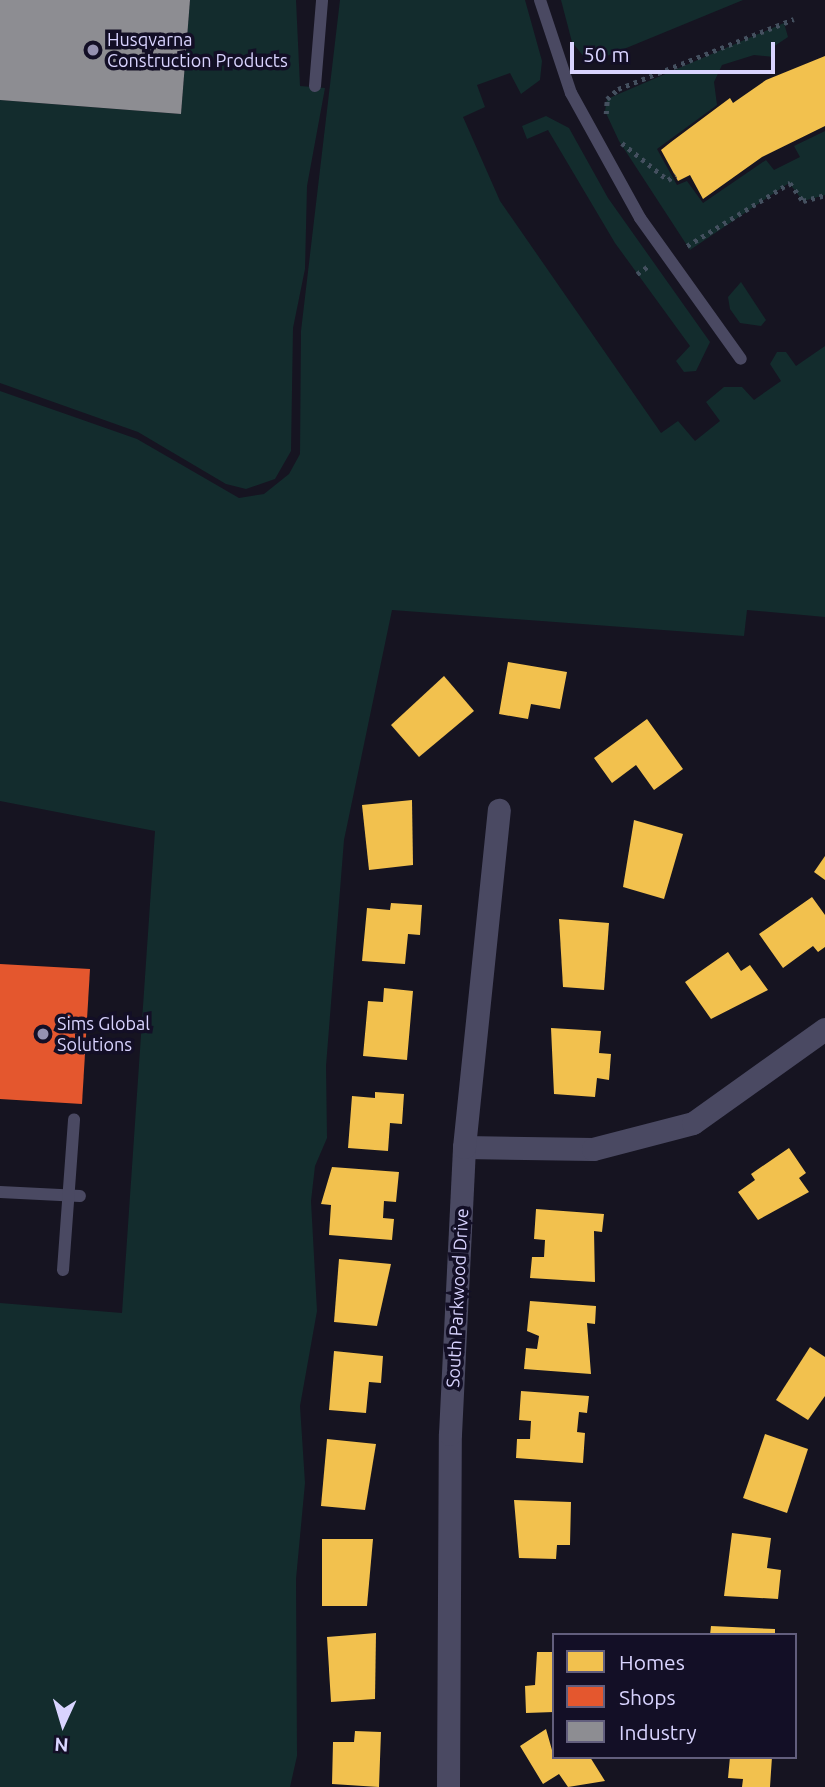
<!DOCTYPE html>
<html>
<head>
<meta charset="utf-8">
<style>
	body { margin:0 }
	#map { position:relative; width:825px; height:1787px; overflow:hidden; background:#161421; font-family:Ubuntu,sans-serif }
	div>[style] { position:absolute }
	.green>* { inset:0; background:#132c2d }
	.homes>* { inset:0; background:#f2c14e }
	.shops>* { inset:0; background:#e4572e }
	.industry>* { inset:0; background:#8d8d92 }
	.path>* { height:4.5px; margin-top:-2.25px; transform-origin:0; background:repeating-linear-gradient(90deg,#44505f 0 3.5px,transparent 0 8.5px) }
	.service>* { height:12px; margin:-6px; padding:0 6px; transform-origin:6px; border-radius:6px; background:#4a4962 }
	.minor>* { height:23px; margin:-11.5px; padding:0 11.5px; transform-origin:11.5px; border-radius:11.5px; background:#4a4962 }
	.dots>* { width:19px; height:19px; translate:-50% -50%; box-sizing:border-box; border:4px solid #130f26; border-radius:50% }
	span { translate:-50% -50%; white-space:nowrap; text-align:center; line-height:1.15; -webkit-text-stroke:7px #130f26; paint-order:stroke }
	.poi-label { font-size:18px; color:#d9d4ff }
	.left { translate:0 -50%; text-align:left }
	.street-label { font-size:18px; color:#d9d4ff }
	.legend { position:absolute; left:552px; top:1633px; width:245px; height:126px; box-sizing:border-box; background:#130f26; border:2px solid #625e7d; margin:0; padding:9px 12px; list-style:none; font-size:21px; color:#d9d4ff }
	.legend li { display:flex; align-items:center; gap:14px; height:35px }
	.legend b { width:35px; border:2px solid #625e7d }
	.north { position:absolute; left:28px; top:1689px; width:70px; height:70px; -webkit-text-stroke:5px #130f26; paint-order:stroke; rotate:184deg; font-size:19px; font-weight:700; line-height:28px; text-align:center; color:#d9d4ff }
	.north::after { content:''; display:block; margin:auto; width:24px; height:32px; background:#d9d4ff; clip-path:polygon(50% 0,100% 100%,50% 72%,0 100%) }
	.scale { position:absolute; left:570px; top:42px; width:205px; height:32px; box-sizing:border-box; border:4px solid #d9d4ff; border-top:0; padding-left:9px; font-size:21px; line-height:24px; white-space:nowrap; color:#d9d4ff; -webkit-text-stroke:5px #130f26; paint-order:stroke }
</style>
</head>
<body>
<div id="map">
	<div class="green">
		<div style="clip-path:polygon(190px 0,296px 0,300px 86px,325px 88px,307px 186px,305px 269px,293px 328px,291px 451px,275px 479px,246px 489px,226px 484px,138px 432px,0 383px,0 100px,181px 114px)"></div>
		<div style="clip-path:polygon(340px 0,525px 0,542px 61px,540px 80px,521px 94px,510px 73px,477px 85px,485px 107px,463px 117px,500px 201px,661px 433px,678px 421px,695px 441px,720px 421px,706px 402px,724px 387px,742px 387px,754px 400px,781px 381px,770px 364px,777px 352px,786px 352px,796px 366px,825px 346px,825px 617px,747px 610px,744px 636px,392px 610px,344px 840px,326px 1066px,327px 1138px,315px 1166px,311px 1201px,317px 1311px,300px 1406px,305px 1483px,296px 1579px,297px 1756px,290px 1787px,0 1787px,0 1303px,122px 1313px,155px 831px,0 801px,0 391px,137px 439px,239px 498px,264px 494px,289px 474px,300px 454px,301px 331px)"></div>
		<div style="clip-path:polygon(561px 0,743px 0,602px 58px,584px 57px,572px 42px)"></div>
		<div style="clip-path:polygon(784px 23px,788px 37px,773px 47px,774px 57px,754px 55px,722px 65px,714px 82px,717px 105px,657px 149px,677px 185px,687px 181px,703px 203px,766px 160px,774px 170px,800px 157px,794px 146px,825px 131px,825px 195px,803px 201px,789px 183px,690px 250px,619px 141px,605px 111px,607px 99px)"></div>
		<div style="clip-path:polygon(546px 116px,569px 128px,608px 198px,710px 342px,696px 371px,684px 372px,676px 361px,690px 346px,615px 243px,548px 130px,527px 139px,522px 126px)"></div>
		<div style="clip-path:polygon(741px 282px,766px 320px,761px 326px,740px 323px,730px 309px,728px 297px)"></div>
	</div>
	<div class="homes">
		<div style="clip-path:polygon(825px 56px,825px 126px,762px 157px,703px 199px,690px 175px,678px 181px,661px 150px,671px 142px,730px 98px,733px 103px,766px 80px)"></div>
		<div style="clip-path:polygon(508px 662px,567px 672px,560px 709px,531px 704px,528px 719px,499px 714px)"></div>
		<div style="clip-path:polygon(444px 676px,474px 711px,419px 757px,391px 725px)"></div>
		<div style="clip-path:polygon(647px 719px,683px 769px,654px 790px,636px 765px,612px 783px,594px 758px)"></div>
		<div style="clip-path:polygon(412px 800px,413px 865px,369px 870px,362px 805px)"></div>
		<div style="clip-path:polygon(634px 820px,683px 834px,664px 899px,623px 887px)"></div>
		<div style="clip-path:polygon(825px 856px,825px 880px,814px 872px)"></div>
		<div style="clip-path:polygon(812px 897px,825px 915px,825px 947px,818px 952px,813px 946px,783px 968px,759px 934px)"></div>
		<div style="clip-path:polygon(391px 903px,422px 905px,420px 935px,408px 934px,405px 964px,362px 961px,367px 908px,390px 910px)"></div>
		<div style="clip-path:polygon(559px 919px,609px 923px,604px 990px,563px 987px)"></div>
		<div style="clip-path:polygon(728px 952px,741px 971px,750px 965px,768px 990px,711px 1019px,685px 982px)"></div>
		<div style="clip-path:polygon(384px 988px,413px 991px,407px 1060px,363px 1056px,368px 1001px,383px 1002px)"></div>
		<div style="clip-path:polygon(551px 1028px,601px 1031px,599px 1053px,611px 1054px,609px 1080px,597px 1078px,595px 1097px,554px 1094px)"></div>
		<div style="clip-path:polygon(375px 1092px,404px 1094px,402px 1124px,390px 1123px,388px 1151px,348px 1148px,352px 1096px,375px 1098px)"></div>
		<div style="clip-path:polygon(789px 1148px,806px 1173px,799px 1178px,809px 1192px,758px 1220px,738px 1192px,755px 1180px,751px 1174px)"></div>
		<div style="clip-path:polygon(332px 1167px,399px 1172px,396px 1202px,384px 1201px,383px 1218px,394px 1219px,392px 1240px,329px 1235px,331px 1205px,321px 1204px)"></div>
		<div style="clip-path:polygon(536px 1209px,604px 1214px,602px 1232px,594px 1231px,595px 1282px,530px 1278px,532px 1257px,544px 1257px,545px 1240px,534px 1239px)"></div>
		<div style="clip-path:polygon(339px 1259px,391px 1264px,377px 1326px,334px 1322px)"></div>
		<div style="clip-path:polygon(530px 1301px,596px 1306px,595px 1324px,587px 1323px,591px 1374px,524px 1369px,526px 1348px,537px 1349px,539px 1336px,527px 1331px)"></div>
		<div style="clip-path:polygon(810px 1347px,825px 1357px,825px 1396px,808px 1420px,776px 1400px)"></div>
		<div style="clip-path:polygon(334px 1351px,383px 1356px,381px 1383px,369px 1382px,366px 1413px,329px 1410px)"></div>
		<div style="clip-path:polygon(521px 1391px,589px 1396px,587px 1413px,579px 1412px,577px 1432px,585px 1433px,583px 1463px,516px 1458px,517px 1439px,530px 1439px,531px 1421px,519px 1420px)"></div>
		<div style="clip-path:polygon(765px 1434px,808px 1449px,787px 1513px,743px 1498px)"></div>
		<div style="clip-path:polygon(327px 1439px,376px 1444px,365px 1510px,321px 1506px)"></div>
		<div style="clip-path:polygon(514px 1500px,571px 1502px,570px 1545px,557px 1545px,556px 1559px,519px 1558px)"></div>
		<div style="clip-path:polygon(732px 1533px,771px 1538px,767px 1568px,781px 1570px,778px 1599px,724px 1596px)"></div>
		<div style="clip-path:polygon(322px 1539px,373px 1539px,367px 1606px,322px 1606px)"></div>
		<div style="clip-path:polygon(711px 1626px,775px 1629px,775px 1635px,710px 1635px)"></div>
		<div style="clip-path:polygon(376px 1633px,375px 1699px,331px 1702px,327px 1637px)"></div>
		<div style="clip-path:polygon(537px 1652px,554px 1652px,554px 1712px,526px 1713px,525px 1686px,535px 1685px)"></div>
		<div style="clip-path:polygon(546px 1729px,554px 1757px,590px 1757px,605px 1781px,568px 1787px,559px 1774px,543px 1784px,520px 1746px)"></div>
		<div style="clip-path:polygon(355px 1731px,381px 1732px,379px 1787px,332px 1784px,333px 1742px,354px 1742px)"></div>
		<div style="clip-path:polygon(730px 1757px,772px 1757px,770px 1787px,742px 1787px,743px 1779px,728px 1778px)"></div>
	</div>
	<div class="shops">
		<div style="clip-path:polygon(0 964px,90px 969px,82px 1104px,0 1099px)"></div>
	</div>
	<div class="industry">
		<div style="clip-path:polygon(0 0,190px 0,181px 114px,0 100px)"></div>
	</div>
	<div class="path">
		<div style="left:606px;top:114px;width:15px;rotate:-86deg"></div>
		<div style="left:607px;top:99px;width:15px;rotate:-42deg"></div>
		<div style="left:618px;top:89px;width:189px;rotate:-21.7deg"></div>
		<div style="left:622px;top:143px;width:59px;rotate:38.8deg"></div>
		<div style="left:668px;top:180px;width:9px;rotate:-32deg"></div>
		<div style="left:687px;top:246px;width:121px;rotate:-31.5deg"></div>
		<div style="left:790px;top:183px;width:22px;rotate:54deg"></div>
		<div style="left:803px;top:201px;width:23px;rotate:-15deg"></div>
		<div style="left:637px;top:274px;width:16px;rotate:-35deg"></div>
	</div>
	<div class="service">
		<div style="left:540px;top:0;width:98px;rotate:71.6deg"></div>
		<div style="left:571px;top:93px;width:143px;rotate:61.1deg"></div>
		<div style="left:640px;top:218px;width:173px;rotate:54.4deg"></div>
		<div style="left:315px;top:86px;width:86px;rotate:-85.3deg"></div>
		<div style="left:0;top:1192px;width:80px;rotate:2.9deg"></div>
		<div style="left:63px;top:1270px;width:151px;rotate:-85.8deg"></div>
	</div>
	<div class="minor">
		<div style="left:464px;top:1147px;width:129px;rotate:0.9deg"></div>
		<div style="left:593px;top:1149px;width:103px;rotate:-14.6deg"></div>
		<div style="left:693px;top:1123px;width:162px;rotate:-35.5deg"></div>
		<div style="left:448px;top:1787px;width:353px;rotate:-89.7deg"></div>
		<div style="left:450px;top:1434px;width:287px;rotate:-87.2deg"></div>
		<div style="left:464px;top:1147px;width:339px;rotate:-84.1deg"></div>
	</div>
	<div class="dots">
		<div style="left:93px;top:50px;background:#9591b1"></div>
		<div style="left:43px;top:1034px;background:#9591b1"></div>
	</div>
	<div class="poi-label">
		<span class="left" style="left:107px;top:50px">Husqvarna<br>Construction Products</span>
		<span class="left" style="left:57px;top:1034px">Sims Global<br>Solutions</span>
	</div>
	<div class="street-label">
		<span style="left:457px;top:1298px;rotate:-87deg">South Parkwood Drive</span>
	</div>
	<ul class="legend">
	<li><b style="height:19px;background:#f2c14e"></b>Homes</li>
	<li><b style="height:19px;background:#e4572e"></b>Shops</li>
	<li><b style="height:19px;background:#8d8d92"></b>Industry</li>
	</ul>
	<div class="north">N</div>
	<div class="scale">50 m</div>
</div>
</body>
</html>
